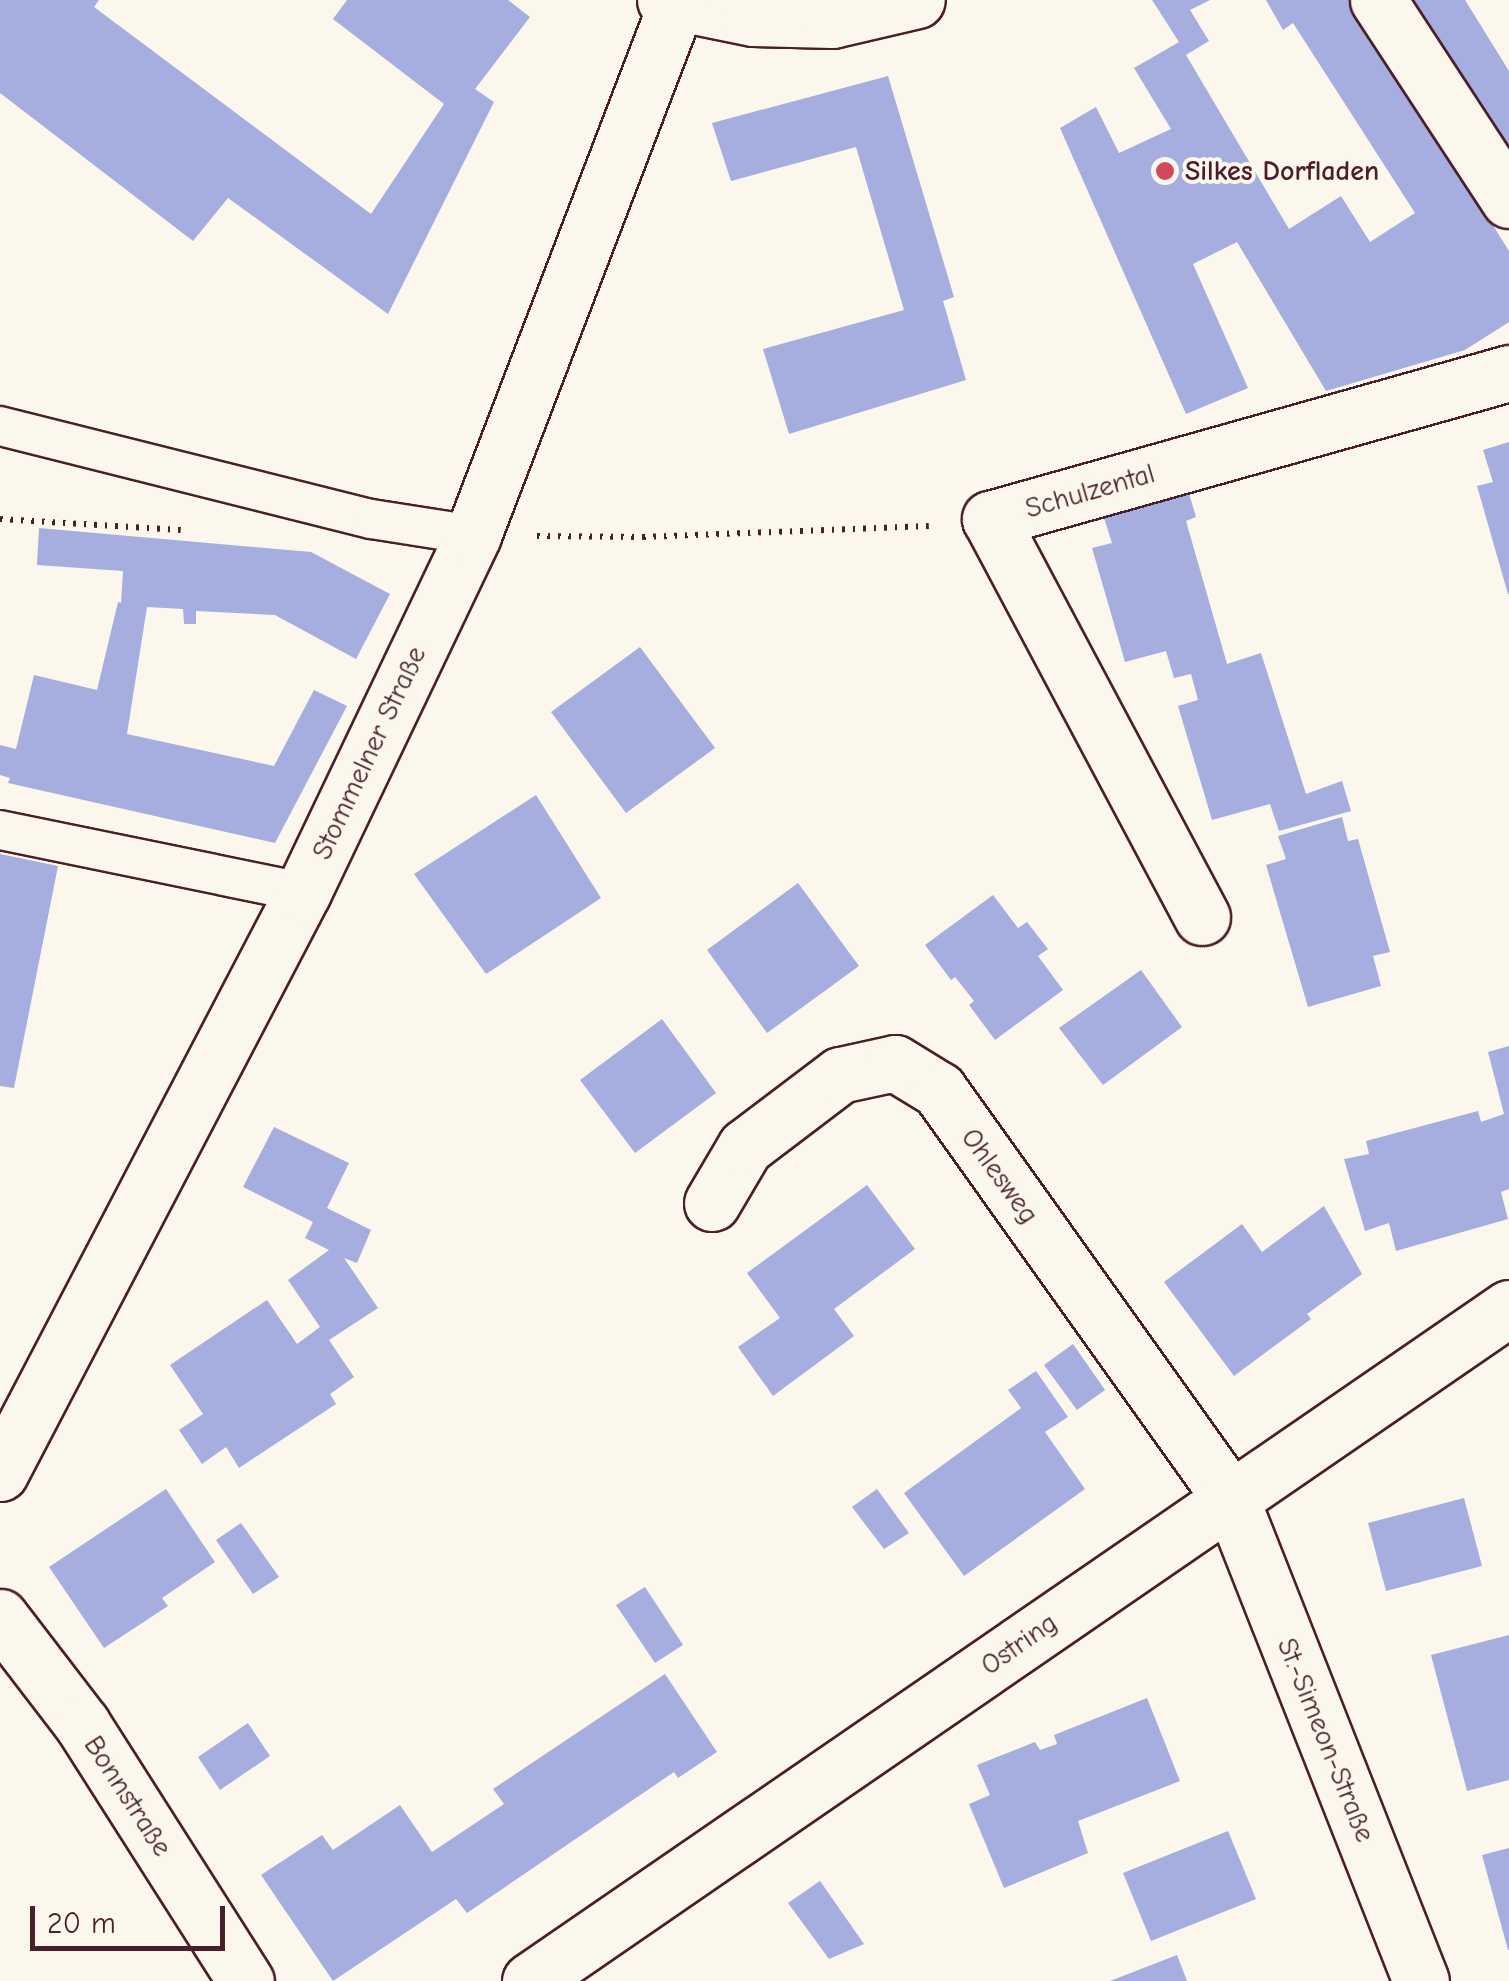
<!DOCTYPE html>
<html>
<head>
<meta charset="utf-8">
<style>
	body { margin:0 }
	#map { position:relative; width:1509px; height:1981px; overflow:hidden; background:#fbf7ec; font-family:"Comic Neue",sans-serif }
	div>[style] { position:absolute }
	.building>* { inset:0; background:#a5aede }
	.path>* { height:6px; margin-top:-3px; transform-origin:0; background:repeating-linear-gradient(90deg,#4a1f2b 0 2.5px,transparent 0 10.5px) }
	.roads { filter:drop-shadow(2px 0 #4a1f2b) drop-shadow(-2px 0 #4a1f2b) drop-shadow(0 2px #4a1f2b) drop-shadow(0 -2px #4a1f2b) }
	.lane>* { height:38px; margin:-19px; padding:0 19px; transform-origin:19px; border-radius:19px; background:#fbf7ec }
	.street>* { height:55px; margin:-27.5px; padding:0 27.5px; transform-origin:27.5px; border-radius:27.5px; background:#fbf7ec }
	.secondary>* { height:55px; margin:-27.5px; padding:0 27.5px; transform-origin:27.5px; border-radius:27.5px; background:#fbf7ec }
	.dots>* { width:28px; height:28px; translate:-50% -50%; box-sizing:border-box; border:5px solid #fbf7ec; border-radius:50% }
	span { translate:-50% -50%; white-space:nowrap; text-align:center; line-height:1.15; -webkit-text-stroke:8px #fbf7ec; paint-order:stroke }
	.poi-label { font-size:28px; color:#4a1f2b; font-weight:700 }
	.left { translate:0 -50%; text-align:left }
	.street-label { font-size:28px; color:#4a1f2b }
	.scale { position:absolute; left:30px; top:1906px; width:195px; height:45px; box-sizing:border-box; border:5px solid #4a1f2b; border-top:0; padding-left:12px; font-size:30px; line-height:35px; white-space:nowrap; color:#4a1f2b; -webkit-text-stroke:8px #fbf7ec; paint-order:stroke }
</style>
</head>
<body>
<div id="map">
	<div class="building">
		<div style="clip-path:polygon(0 0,99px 0,94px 7px,371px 214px,444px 104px,333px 19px,347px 0,508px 0,530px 17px,475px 89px,494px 102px,388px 314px,228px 198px,193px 241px,0 93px)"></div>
		<div style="clip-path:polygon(1152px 0,1210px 0,1190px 10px,1209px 41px,1186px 55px,1289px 229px,1341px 196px,1370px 242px,1415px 213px,1293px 23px,1283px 30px,1266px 0,1352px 0,1509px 251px,1509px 322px,1465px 350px,1326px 391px,1237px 242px,1193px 264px,1248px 388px,1186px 414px,1060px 128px,1096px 107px,1119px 153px,1171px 129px,1134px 68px,1179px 42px)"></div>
		<div style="clip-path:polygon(1398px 0,1465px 0,1509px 71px,1509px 177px)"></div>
		<div style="clip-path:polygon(888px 76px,954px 297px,943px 301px,966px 380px,789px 434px,763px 349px,904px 310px,856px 147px,731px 181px,712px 123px)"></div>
		<div style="clip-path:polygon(1509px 442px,1509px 594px,1508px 594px,1477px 486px,1493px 482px,1483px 450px)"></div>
		<div style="clip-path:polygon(1188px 490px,1196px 517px,1186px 521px,1227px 664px,1261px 653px,1306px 794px,1342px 781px,1351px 811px,1279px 831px,1270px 804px,1212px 820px,1178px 706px,1198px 700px,1191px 674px,1174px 678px,1166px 651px,1125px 662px,1092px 548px,1112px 543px,1103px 515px)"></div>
		<div style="clip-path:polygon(39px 528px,311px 552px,390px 594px,356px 659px,275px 615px,196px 611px,196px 624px,184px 624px,183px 609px,147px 607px,127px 734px,274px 766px,314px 690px,347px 706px,275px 843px,8px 783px,10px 778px,0 775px,0 745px,16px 749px,34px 675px,97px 690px,118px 602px,121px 603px,123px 571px,37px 565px)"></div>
		<div style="clip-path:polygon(640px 647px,715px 748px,626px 813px,551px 712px)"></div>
		<div style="clip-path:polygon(536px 795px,601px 898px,486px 974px,414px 874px)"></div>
		<div style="clip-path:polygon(1342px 817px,1348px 841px,1358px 839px,1390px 952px,1373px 956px,1381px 986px,1308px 1007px,1266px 865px,1286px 859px,1278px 836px)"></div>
		<div style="clip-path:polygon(0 854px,58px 866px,14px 1088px,0 1086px)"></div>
		<div style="clip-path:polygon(798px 883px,859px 966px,767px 1033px,707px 950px)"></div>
		<div style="clip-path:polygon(993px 895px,1018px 928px,1027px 922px,1048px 949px,1038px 956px,1063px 990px,995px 1040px,969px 1005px,974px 1001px,955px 977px,951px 980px,925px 945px)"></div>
		<div style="clip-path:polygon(1141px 970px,1182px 1027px,1103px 1085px,1059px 1028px)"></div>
		<div style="clip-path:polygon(662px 1019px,716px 1093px,635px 1153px,580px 1080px)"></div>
		<div style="clip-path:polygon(1509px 1046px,1509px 1189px,1501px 1192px,1508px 1219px,1396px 1251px,1389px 1223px,1365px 1231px,1344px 1159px,1369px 1154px,1366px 1141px,1478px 1111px,1481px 1122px,1504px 1114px,1488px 1052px)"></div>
		<div style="clip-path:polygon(274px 1127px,349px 1163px,327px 1208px,371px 1230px,357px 1263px,344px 1258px,378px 1308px,329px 1340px,354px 1377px,330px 1394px,336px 1404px,239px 1468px,226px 1447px,202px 1464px,179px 1430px,203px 1414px,170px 1365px,267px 1300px,297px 1344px,320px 1327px,288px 1280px,329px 1250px,305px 1238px,313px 1222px,243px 1187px)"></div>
		<div style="clip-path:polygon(867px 1185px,915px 1249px,834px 1309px,854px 1336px,773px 1396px,738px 1347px,780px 1318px,747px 1273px)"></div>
		<div style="clip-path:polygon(1324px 1206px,1362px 1274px,1307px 1314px,1311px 1319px,1234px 1376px,1164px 1282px,1242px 1224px,1262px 1252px)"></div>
		<div style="clip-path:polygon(1073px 1344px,1105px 1390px,1077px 1410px,1044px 1365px)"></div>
		<div style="clip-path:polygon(1036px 1371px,1068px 1417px,1045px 1432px,1085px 1489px,964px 1576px,904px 1493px,1021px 1408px,1008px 1390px)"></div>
		<div style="clip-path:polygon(166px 1489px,215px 1562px,162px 1598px,168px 1606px,104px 1648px,49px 1567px)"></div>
		<div style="clip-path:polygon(877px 1489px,909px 1533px,884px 1549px,852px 1507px)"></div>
		<div style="clip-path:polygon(1464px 1498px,1482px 1566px,1386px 1591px,1368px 1523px)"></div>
		<div style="clip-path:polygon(241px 1523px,279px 1577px,253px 1594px,216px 1540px)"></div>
		<div style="clip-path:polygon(645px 1587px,683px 1645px,655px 1663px,616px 1605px)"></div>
		<div style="clip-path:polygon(1509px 1635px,1509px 1780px,1467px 1791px,1431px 1655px)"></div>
		<div style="clip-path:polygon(665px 1674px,717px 1752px,678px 1778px,674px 1772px,467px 1913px,456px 1899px,333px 1981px,261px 1875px,322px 1835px,333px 1850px,400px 1805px,432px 1852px,504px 1804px,493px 1789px)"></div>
		<div style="clip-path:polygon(1147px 1698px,1180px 1781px,1078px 1821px,1088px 1853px,1004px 1888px,969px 1804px,990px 1795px,977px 1765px,1035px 1742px,1040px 1750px,1057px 1744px,1054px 1735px)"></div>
		<div style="clip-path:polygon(248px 1723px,270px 1756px,220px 1790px,198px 1757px)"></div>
		<div style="clip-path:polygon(1228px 1831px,1256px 1899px,1151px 1941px,1123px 1873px)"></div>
		<div style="clip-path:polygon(1509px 1848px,1509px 1950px,1508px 1950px,1482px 1855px)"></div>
		<div style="clip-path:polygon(820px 1881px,864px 1944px,829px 1959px,788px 1903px)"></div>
		<div style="clip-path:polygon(1177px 1955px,1187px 1981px,1110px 1981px)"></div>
	</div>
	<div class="path">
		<div style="left:0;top:519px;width:181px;rotate:3.5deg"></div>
		<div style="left:537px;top:536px;width:106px;rotate:0.5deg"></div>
		<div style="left:643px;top:537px;width:286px;rotate:-2.2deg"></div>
	</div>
	<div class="roads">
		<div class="lane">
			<div style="left:0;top:426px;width:382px;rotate:14.1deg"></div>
			<div style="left:371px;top:519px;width:103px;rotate:8.9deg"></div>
			<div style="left:0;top:830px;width:309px;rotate:11.6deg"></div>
		</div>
		<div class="street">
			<div style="left:1378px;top:0;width:239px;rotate:56.8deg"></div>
			<div style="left:1202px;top:917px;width:451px;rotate:-118deg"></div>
			<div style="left:990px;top:519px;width:539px;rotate:-15.71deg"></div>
			<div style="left:712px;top:1203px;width:65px;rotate:-59.5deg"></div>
			<div style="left:745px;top:1147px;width:119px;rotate:-37.2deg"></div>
			<div style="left:840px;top:1075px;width:56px;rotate:-12.3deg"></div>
			<div style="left:895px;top:1063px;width:52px;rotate:31.5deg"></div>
			<div style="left:939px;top:1090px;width:503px;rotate:54.48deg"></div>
			<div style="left:1231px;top:1499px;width:518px;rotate:68.49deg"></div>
			<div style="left:0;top:1617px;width:135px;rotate:52.5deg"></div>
			<div style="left:82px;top:1724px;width:305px;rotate:57.5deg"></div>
			<div style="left:530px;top:1981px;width:1188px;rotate:-34.51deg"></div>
		</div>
		<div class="secondary">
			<div style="left:665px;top:0;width:90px;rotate:11.6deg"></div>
			<div style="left:753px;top:18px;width:79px;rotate:1.5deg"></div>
			<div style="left:832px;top:20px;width:87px;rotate:-13.2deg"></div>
			<div style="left:0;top:1473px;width:655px;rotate:-62.46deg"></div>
			<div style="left:303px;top:892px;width:395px;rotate:-64.5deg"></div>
			<div style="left:473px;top:535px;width:568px;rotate:-69.04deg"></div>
		</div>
	</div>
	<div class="dots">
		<div style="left:1165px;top:171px;background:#d1495b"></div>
	</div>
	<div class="poi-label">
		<span class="left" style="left:1185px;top:171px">Silkes Dorfladen</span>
	</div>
	<div class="street-label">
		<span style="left:1090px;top:491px;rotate:-16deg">Schulzental</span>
		<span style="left:369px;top:753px;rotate:-65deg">Stommelner Straße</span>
		<span style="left:1000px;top:1176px;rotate:54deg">Ohlesweg</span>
		<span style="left:1019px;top:1644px;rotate:-35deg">Ostring</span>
		<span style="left:1326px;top:1740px;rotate:68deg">St.-Simeon-Straße</span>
		<span style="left:128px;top:1796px;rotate:57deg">Bonnstraße</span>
	</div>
	<div class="scale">20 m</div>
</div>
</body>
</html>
